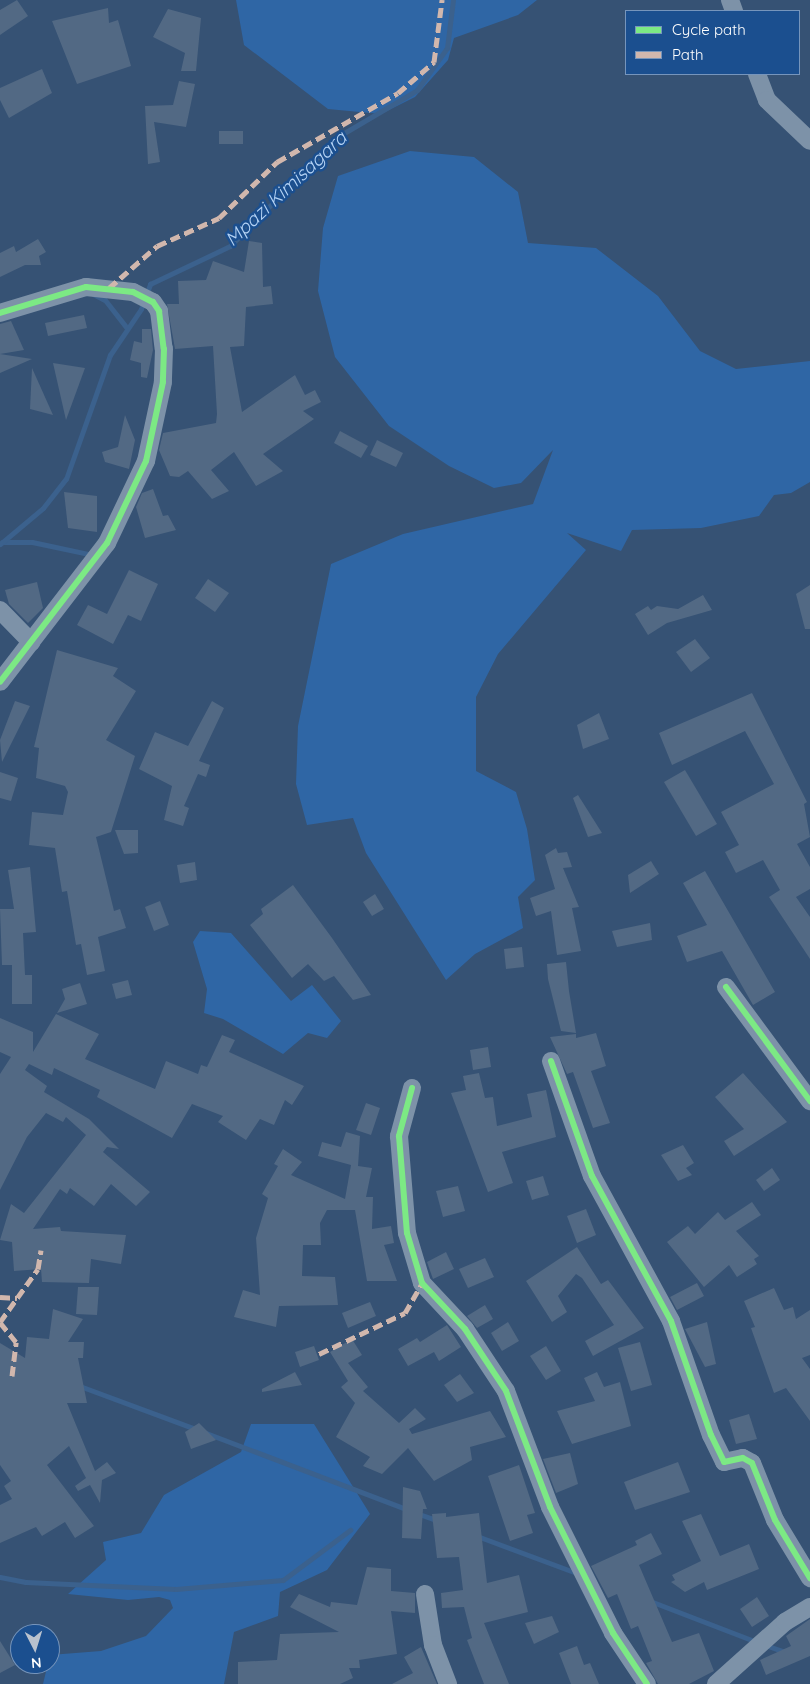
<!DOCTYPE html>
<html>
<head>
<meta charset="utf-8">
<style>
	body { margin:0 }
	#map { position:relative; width:810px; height:1684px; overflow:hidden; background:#365274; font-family:Quicksand,sans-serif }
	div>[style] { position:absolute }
	.green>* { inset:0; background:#2f66a5 }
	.stream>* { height:5px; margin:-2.5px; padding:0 2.5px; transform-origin:2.5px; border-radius:2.5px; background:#3b618d }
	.building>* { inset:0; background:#526984 }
	.minor>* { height:18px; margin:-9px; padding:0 9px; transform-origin:9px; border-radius:9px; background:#7d92a8 }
	.quiet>* { height:5px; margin-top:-2.5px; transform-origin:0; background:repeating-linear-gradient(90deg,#d1b7ad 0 10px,transparent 0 15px) }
	.cycleway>* { height:6px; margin:-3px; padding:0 3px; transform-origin:3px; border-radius:3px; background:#7ce984 }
	span { translate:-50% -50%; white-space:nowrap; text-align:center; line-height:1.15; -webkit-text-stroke:5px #1b4f8f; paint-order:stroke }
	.water-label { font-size:19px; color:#b5d3f5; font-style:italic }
	.legend { position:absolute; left:625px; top:10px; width:175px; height:65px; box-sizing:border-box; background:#1b4f8f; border:1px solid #7695bc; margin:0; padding:6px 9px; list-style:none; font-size:15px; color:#fff }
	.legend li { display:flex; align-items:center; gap:10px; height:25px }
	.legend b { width:25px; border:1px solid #7695bc }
	.north { position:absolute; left:10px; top:1624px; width:50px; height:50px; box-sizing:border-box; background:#1b4f8f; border:1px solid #7695bc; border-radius:50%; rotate:175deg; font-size:14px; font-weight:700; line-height:20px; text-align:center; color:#fff }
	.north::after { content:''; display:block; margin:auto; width:18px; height:22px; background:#b9c2ce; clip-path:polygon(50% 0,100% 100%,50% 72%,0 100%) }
</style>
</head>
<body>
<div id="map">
	<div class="green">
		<div style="clip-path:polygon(236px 0,537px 0,518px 15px,454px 38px,448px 60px,415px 97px,381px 114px,328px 109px,244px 45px)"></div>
		<div style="clip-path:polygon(410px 151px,474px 157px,518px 192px,528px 243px,596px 248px,658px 296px,700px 351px,736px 369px,810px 361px,810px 482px,791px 493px,774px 495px,759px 516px,701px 528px,632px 530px,621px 551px,567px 533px,586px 550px,498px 654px,476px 697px,476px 771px,516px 792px,527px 829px,535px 880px,518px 897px,523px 928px,475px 954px,446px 980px,366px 853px,353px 818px,307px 825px,296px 784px,298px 726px,331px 564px,403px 534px,533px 504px,553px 450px,521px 483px,494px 488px,449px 466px,389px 426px,335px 357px,318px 291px,323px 228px,338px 176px)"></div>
		<div style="clip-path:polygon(200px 931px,231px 933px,291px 1001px,312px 985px,341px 1021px,327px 1038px,308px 1033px,283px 1054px,223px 1019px,204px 1013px,207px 989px,193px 942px)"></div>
		<div style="clip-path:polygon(251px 1424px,314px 1424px,370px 1514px,327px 1570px,280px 1592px,278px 1616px,234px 1632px,224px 1684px,43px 1684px,50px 1655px,101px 1651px,146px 1636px,173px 1608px,170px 1600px,159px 1597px,128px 1600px,68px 1594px,106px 1560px,103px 1542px,141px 1533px,164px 1495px,241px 1452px)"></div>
	</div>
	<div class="stream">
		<div style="left:93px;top:294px;width:13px;rotate:27deg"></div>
		<div style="left:105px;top:300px;width:36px;rotate:52deg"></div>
		<div style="left:2px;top:542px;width:30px"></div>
		<div style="left:32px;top:542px;width:62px;rotate:12deg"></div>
		<div style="left:0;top:544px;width:56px;rotate:-39.9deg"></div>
		<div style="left:43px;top:508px;width:37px;rotate:-52deg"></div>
		<div style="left:66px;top:479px;width:132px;rotate:-70.5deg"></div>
		<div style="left:110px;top:355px;width:55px;rotate:-56deg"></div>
		<div style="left:141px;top:309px;width:27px;rotate:-70deg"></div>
		<div style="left:150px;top:284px;width:89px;rotate:-25.4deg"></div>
		<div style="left:230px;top:246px;width:155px;rotate:-45.3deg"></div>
		<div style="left:339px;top:136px;width:91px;rotate:-30.5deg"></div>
		<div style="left:417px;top:90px;width:52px;rotate:-54.5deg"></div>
		<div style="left:447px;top:48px;width:48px;rotate:-82.9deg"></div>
		<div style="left:77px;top:1385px;width:129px;rotate:20.4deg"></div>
		<div style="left:206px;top:1433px;width:217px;rotate:20.8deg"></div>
		<div style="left:416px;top:1513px;width:24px;rotate:19deg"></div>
		<div style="left:477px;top:1536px;width:109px;rotate:20.4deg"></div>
		<div style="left:0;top:1577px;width:26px;rotate:11deg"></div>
		<div style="left:26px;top:1582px;width:150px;rotate:2.7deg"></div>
		<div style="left:176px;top:1589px;width:107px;rotate:-4.8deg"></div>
		<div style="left:283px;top:1580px;width:84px;rotate:-36.7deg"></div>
		<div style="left:650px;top:1601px;width:115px;rotate:21deg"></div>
		<div style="left:765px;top:1645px;width:21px;rotate:19deg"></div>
	</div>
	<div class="building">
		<div style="clip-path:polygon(17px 0,28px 16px,0 35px,0 10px)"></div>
		<div style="clip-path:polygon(108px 8px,109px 23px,118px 20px,131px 66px,77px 84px,52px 21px)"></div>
		<div style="clip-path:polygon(168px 9px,201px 18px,196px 71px,181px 71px,185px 53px,153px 37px)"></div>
		<div style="clip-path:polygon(42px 69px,52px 93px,9px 118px,0 100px,0 88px)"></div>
		<div style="clip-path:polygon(179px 81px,195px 84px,186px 127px,154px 122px,160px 162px,148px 164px,145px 106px,173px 105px)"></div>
		<div style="clip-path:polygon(219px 131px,243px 131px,243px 144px,219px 144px)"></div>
		<div style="clip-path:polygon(38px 239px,46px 252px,39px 256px,41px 265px,25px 265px,0 277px,0 253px,14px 246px,16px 252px)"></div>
		<div style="clip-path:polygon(249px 241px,262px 243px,263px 287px,271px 286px,273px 304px,246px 307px,244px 346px,230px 347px,242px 412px,295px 375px,305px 395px,315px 390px,321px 402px,303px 411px,314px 419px,263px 454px,283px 471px,256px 486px,234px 452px,211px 470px,229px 491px,212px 499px,188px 471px,179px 477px,170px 476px,159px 450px,163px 433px,216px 423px,217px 414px,213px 346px,175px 349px,167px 304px,179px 304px,178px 281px,206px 280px,213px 261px,244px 272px)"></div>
		<div style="clip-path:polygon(84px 315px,87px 328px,48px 336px,45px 323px)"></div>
		<div style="clip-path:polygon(11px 321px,24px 350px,0 354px,0 324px)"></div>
		<div style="clip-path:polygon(142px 329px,151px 329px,153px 350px,147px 378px,141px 377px,141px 363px,130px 360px,134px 341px,142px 343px)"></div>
		<div style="clip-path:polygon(0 354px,32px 359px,0 373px)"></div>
		<div style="clip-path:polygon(53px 363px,85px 368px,66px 420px)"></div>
		<div style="clip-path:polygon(32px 368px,53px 415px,30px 409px)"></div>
		<div style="clip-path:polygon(125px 415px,135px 440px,129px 469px,105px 462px,102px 452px,118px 447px)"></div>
		<div style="clip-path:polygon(340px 431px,368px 446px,361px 458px,334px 443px)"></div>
		<div style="clip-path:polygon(377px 440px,403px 453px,396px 467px,370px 455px)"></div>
		<div style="clip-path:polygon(153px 489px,163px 516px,168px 515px,176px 530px,145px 538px,136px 507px,142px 493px)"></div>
		<div style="clip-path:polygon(64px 492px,97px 496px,97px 532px,68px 528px)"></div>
		<div style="clip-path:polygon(129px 570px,158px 584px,141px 621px,128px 615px,113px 644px,77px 625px,88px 605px,107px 614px)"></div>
		<div style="clip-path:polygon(208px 579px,229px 593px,215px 612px,195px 598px)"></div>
		<div style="clip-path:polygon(37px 582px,43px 608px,28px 623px,9px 604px,5px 590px)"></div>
		<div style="clip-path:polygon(810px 585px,810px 629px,805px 629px,796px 594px)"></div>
		<div style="clip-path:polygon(703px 595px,712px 610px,667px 623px,648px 635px,635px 614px,648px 606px,651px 610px,657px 606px,678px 609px)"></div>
		<div style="clip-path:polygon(695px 639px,710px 658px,691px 672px,676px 652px)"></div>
		<div style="clip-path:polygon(57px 650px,118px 668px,113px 676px,136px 691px,106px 740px,135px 756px,111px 832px,96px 837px,114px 911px,120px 909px,126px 928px,98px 937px,105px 971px,87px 975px,81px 944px,76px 945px,67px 891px,62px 892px,55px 848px,29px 845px,32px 812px,63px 815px,68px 792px,65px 786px,36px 778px,39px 748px,34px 747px)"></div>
		<div style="clip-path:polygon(752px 693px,807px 802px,804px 804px,810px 837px,797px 844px,810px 867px,810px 889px,796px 897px,810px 917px,810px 959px,769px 897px,780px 890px,763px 860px,736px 873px,725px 852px,739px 845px,721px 812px,774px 784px,745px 731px,672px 765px,659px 733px)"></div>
		<div style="clip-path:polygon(15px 701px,30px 706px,2px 762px,0 740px)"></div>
		<div style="clip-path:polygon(212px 701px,224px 708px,199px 761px,210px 765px,206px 777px,198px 774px,184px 806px,189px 808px,183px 826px,164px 820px,172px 786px,139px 769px,155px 732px,188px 746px)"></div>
		<div style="clip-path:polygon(599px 713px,609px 739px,583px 749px,577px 725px)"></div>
		<div style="clip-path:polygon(685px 770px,717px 824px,696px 836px,664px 782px)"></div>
		<div style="clip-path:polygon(0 772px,18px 778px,11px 801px,0 798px)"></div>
		<div style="clip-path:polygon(578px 795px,602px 833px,588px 837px,573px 798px)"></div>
		<div style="clip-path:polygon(115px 830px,138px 830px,138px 853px,124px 854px)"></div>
		<div style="clip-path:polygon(556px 848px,558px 853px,567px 852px,572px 867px,563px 868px,579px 907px,572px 908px,581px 951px,557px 955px,551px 911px,536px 916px,530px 898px,555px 889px,545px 855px)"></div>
		<div style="clip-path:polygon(651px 861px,659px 874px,630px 893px,628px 875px)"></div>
		<div style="clip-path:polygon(195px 862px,197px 880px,180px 883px,177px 865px)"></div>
		<div style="clip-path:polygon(30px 867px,36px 932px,23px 933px,25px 975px,32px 975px,32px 1004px,12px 1004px,12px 965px,2px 965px,0 909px,14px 909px,8px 870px)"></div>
		<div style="clip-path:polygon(705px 871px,775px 992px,753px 1005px,722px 951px,687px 962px,677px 936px,707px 925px,683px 883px)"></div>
		<div style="clip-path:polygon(293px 885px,332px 938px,371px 995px,353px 1000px,334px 976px,324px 981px,308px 964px,292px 978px,250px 925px,263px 914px,261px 909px)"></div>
		<div style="clip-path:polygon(375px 894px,384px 909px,372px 916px,363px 902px)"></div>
		<div style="clip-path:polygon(160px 901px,169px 925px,154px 931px,145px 907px)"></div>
		<div style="clip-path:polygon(650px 923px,652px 940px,617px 947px,612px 931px)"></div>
		<div style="clip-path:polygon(522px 947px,524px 967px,506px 969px,504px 949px)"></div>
		<div style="clip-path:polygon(566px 962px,569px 991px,576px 1033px,561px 1031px,548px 979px,547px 964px)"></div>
		<div style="clip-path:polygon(128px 980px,132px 995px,116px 999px,112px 984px)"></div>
		<div style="clip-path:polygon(80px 983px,87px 1004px,57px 1013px,65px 999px,62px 989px)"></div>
		<div style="clip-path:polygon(56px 1014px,99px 1034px,85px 1059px,155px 1089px,166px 1061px,198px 1074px,201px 1065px,207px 1067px,222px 1035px,235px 1040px,229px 1052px,304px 1086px,292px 1105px,285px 1100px,274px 1125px,260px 1119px,246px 1140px,218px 1122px,223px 1116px,192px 1104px,172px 1138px,97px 1097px,100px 1090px,54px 1068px,52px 1075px,29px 1064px,25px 1070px,47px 1086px,44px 1092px,89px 1119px,119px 1149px,107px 1147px,103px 1152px,150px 1192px,136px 1206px,111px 1184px,94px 1206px,70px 1188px,67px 1194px,60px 1189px,33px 1229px,60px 1227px,61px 1231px,126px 1235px,121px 1264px,91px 1259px,89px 1283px,42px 1282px,41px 1269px,14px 1271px,12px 1242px,0 1240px,11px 1204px,24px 1213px,86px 1135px,66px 1117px,63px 1122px,46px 1113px,27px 1137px,0 1190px,0 1074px,11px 1057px,0 1052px,0 1018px,33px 1032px,33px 1052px)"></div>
		<div style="clip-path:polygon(596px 1033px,606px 1066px,591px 1071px,610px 1123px,593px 1128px,573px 1072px,567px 1074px,550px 1037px,576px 1034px,576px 1038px)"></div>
		<div style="clip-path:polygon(488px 1047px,491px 1067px,473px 1070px,470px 1050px)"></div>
		<div style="clip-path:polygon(479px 1073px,485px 1098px,493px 1097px,497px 1126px,532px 1117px,527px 1094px,546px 1090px,556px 1137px,502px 1152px,513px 1183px,488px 1192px,451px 1093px,466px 1090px,463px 1076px)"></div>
		<div style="clip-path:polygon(743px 1073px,787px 1122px,734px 1156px,724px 1141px,744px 1129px,715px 1097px)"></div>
		<div style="clip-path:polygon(366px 1103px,380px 1108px,371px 1135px,356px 1130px)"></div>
		<div style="clip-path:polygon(346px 1132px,360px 1136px,358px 1166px,372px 1168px,366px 1197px,373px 1197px,372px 1229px,391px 1226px,394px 1243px,384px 1245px,397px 1281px,367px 1281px,355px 1210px,327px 1210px,320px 1223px,321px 1245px,303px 1245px,302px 1276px,335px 1277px,338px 1305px,279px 1306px,276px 1327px,234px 1317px,243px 1290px,260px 1295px,256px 1238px,268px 1198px,262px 1194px,278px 1166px,274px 1164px,283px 1149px,302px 1162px,291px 1175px,345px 1199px,351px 1165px,318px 1156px,322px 1142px,341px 1147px)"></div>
		<div style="clip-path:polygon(683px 1145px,694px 1163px,686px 1168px,692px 1175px,678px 1181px,661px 1155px)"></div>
		<div style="clip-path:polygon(772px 1168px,780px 1180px,764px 1191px,756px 1180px)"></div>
		<div style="clip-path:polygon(543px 1176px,549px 1195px,532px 1200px,526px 1181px)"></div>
		<div style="clip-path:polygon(458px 1186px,465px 1211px,443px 1217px,436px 1191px)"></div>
		<div style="clip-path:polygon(752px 1202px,761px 1215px,736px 1231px,759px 1256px,754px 1259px,757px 1264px,737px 1277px,729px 1265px,704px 1287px,667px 1242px,688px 1226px,695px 1234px,718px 1212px,725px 1220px)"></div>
		<div style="clip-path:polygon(586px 1209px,596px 1235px,577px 1243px,567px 1216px)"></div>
		<div style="clip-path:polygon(577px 1247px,601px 1284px,608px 1280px,644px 1328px,593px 1356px,585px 1341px,614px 1325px,582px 1278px,576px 1274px,558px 1296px,567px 1312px,552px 1322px,526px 1281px)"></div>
		<div style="clip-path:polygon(446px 1252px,454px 1269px,433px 1279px,427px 1262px)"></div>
		<div style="clip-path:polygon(485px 1258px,494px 1277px,468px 1288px,459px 1269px)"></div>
		<div style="clip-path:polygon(697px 1283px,704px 1296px,677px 1310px,670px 1297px)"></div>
		<div style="clip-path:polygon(78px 1287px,99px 1287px,97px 1315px,76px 1314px)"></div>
		<div style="clip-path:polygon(774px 1288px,784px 1310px,793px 1307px,796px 1319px,810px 1310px,810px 1355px,802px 1358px,810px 1369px,810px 1421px,786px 1388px,774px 1393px,751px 1328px,755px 1327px,744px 1301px)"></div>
		<div style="clip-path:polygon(370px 1302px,376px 1316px,348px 1328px,342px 1313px)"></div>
		<div style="clip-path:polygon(485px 1305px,493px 1319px,477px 1328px,467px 1316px)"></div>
		<div style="clip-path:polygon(53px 1309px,83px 1319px,68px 1342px,84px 1342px,83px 1358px,78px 1358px,87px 1403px,67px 1403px,95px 1471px,107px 1462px,116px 1473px,102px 1480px,100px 1503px,90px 1485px,78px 1491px,75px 1486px,86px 1478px,69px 1446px,47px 1465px,94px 1526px,75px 1538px,65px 1522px,42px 1536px,36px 1527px,0 1543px,0 1505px,12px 1499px,4px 1486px,11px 1481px,0 1465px,0 1343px,25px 1358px,27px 1337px,49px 1339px)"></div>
		<div style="clip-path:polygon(508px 1322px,519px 1341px,502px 1351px,491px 1333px)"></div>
		<div style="clip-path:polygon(707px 1322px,716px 1364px,705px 1367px,685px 1329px)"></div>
		<div style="clip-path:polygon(447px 1325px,461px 1347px,439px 1361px,434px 1352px,408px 1366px,398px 1349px,417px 1338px,420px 1342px)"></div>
		<div style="clip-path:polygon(352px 1339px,362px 1355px,348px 1363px,368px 1387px,363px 1391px,399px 1423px,415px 1408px,426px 1419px,409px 1429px,412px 1434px,490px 1411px,506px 1437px,470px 1447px,472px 1460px,434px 1481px,408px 1448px,382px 1474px,363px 1466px,370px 1457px,336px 1437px,355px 1403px,341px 1387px,348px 1381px,330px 1352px)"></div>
		<div style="clip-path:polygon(640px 1342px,652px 1385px,631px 1391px,618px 1348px)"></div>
		<div style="clip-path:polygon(314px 1346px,319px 1360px,300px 1367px,295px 1352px)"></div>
		<div style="clip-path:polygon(546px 1346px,561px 1371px,546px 1380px,530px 1356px)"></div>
		<div style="clip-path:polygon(295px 1372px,302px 1385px,262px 1392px,262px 1389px)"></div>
		<div style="clip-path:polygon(597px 1372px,604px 1387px,620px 1382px,631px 1426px,572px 1444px,557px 1411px,595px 1401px,584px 1378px)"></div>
		<div style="clip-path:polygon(460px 1374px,474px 1393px,457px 1402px,444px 1385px)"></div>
		<div style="clip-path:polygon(749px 1414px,757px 1439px,736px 1444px,729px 1420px)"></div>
		<div style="clip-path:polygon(199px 1423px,216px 1440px,191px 1449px,185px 1432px)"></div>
		<div style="clip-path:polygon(570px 1453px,578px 1484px,556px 1493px,543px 1459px)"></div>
		<div style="clip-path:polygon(678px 1462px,690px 1492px,635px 1510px,624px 1482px)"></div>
		<div style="clip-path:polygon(519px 1465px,535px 1513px,527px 1515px,533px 1533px,510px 1541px,488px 1476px)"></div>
		<div style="clip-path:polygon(403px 1487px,420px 1491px,427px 1509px,423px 1509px,421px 1539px,402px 1538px)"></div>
		<div style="clip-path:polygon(446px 1513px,446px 1517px,479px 1513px,487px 1583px,519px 1575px,528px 1612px,484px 1623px,509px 1684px,484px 1684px,467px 1640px,472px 1638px,464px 1607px,442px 1608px,441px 1593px,463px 1590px,459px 1557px,437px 1558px,432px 1514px)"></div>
		<div style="clip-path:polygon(701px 1514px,720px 1556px,749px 1544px,759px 1569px,707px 1590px,704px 1582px,685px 1592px,671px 1582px,675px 1580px,672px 1575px,701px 1561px,682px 1521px)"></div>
		<div style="clip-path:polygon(651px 1533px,662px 1554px,639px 1565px,672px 1642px,699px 1633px,714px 1671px,689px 1684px,658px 1684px,646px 1663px,652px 1661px,638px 1626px,631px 1629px,617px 1594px,608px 1598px,591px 1566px,637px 1545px,635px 1541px)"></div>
		<div style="clip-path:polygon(367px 1567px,391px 1569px,391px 1591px,415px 1593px,415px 1613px,391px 1611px,397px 1654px,359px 1660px,360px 1668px,349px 1668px,353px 1678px,340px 1684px,238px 1684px,238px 1662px,277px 1660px,280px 1634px,339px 1632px,290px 1607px,299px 1594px,330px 1607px,331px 1602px,357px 1605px)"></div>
		<div style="clip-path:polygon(757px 1597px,769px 1616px,752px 1627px,740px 1609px)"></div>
		<div style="clip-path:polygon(552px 1616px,559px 1632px,534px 1644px,525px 1623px)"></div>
		<div style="clip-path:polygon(810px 1619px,810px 1656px,766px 1675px,760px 1660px,791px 1646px,786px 1636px)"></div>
		<div style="clip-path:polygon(0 1641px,15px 1665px,0 1673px)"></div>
		<div style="clip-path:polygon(577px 1646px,584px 1665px,590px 1663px,599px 1684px,571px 1684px,559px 1653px)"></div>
		<div style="clip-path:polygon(421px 1647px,437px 1684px,392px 1684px,413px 1673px,404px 1657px)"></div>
	</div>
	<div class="minor">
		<div style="left:730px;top:0;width:12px;rotate:70deg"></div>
		<div style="left:757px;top:74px;width:28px;rotate:69deg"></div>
		<div style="left:767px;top:100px;width:59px;rotate:43.6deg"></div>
		<div style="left:0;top:313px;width:90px;rotate:-16.8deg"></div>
		<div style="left:86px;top:287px;width:47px;rotate:6.1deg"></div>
		<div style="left:133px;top:292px;width:22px;rotate:27deg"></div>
		<div style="left:153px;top:302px;width:11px;rotate:56deg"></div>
		<div style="left:159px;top:311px;width:38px;rotate:83deg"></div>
		<div style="left:164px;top:349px;width:33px;rotate:92deg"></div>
		<div style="left:163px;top:382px;width:81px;rotate:102.1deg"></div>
		<div style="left:146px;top:461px;width:91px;rotate:115.4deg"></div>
		<div style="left:107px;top:543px;width:175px;rotate:127.6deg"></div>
		<div style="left:0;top:610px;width:45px;rotate:45.9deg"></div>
		<div style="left:726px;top:987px;width:142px;rotate:53.6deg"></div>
		<div style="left:551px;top:1061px;width:122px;rotate:70.4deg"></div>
		<div style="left:592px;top:1176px;width:165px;rotate:61.4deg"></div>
		<div style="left:671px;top:1321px;width:121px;rotate:70.7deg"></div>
		<div style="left:711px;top:1435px;width:30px;rotate:64deg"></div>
		<div style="left:724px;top:1462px;width:19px;rotate:-12deg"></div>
		<div style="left:743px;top:1458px;width:10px;rotate:29deg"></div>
		<div style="left:752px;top:1463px;width:61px;rotate:68deg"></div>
		<div style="left:775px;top:1520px;width:68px;rotate:58.9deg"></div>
		<div style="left:412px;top:1088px;width:50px;rotate:105.2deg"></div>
		<div style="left:399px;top:1136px;width:97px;rotate:85.3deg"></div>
		<div style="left:407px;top:1233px;width:52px;rotate:73.3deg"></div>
		<div style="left:422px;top:1283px;width:63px;rotate:46.9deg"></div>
		<div style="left:465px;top:1329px;width:74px;rotate:56.5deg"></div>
		<div style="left:506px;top:1391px;width:124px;rotate:69.2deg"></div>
		<div style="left:550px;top:1507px;width:141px;rotate:63.4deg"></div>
		<div style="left:613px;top:1633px;width:61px;rotate:56.3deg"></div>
		<div style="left:425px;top:1594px;width:52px;rotate:81.1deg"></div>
		<div style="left:433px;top:1645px;width:42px;rotate:69deg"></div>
		<div style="left:716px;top:1684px;width:93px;rotate:-41.9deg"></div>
		<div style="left:785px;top:1622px;width:29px;rotate:-31deg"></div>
	</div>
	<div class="quiet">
		<div style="left:109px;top:288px;width:64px;rotate:-41.2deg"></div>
		<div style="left:157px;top:246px;width:68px;rotate:-24.3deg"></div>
		<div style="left:219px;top:218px;width:81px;rotate:-44deg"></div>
		<div style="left:277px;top:162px;width:139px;rotate:-29.7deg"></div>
		<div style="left:398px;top:93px;width:48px;rotate:-40.7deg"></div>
		<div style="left:434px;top:62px;width:63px;rotate:-82.6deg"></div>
		<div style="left:0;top:1297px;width:17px;rotate:3deg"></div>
		<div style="left:319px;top:1354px;width:95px;rotate:-25.5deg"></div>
		<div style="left:405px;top:1313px;width:34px;rotate:-60deg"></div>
		<div style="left:12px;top:1376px;width:34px;rotate:-83deg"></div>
		<div style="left:16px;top:1342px;width:26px;rotate:-129deg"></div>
		<div style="left:0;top:1322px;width:65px;rotate:-54.4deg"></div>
		<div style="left:38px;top:1269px;width:19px;rotate:-81deg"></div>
	</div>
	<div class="cycleway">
		<div style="left:0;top:313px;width:90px;rotate:-16.8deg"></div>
		<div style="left:86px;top:287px;width:47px;rotate:6.1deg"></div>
		<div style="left:133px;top:292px;width:22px;rotate:27deg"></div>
		<div style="left:153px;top:302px;width:11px;rotate:56deg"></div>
		<div style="left:159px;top:311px;width:38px;rotate:83deg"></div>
		<div style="left:164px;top:349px;width:33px;rotate:92deg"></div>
		<div style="left:163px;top:382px;width:81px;rotate:102.1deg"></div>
		<div style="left:146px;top:461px;width:91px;rotate:115.4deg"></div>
		<div style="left:107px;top:543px;width:175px;rotate:127.6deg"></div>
		<div style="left:726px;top:987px;width:142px;rotate:53.6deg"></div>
		<div style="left:551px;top:1061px;width:122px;rotate:70.4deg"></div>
		<div style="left:592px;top:1176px;width:165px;rotate:61.4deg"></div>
		<div style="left:671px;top:1321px;width:121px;rotate:70.7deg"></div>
		<div style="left:711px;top:1435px;width:30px;rotate:64deg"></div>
		<div style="left:724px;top:1462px;width:19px;rotate:-12deg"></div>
		<div style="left:743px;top:1458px;width:10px;rotate:29deg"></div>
		<div style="left:752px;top:1463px;width:61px;rotate:68deg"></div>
		<div style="left:775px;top:1520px;width:68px;rotate:58.9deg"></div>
		<div style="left:412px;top:1088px;width:50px;rotate:105.2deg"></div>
		<div style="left:399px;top:1136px;width:97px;rotate:85.3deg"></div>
		<div style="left:407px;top:1233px;width:52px;rotate:73.3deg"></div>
		<div style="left:422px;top:1283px;width:63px;rotate:46.9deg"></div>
		<div style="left:465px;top:1329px;width:74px;rotate:56.5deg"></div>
		<div style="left:506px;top:1391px;width:124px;rotate:69.2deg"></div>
		<div style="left:550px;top:1507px;width:141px;rotate:63.4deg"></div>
		<div style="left:613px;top:1633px;width:61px;rotate:56.3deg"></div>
	</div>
	<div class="water-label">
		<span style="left:286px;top:189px;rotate:-43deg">Mpazi Kimisagara</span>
	</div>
	<ul class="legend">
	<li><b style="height:6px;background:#7ce984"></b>Cycle path</li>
	<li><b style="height:6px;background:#d1b7ad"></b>Path</li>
	</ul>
	<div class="north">N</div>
</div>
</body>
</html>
